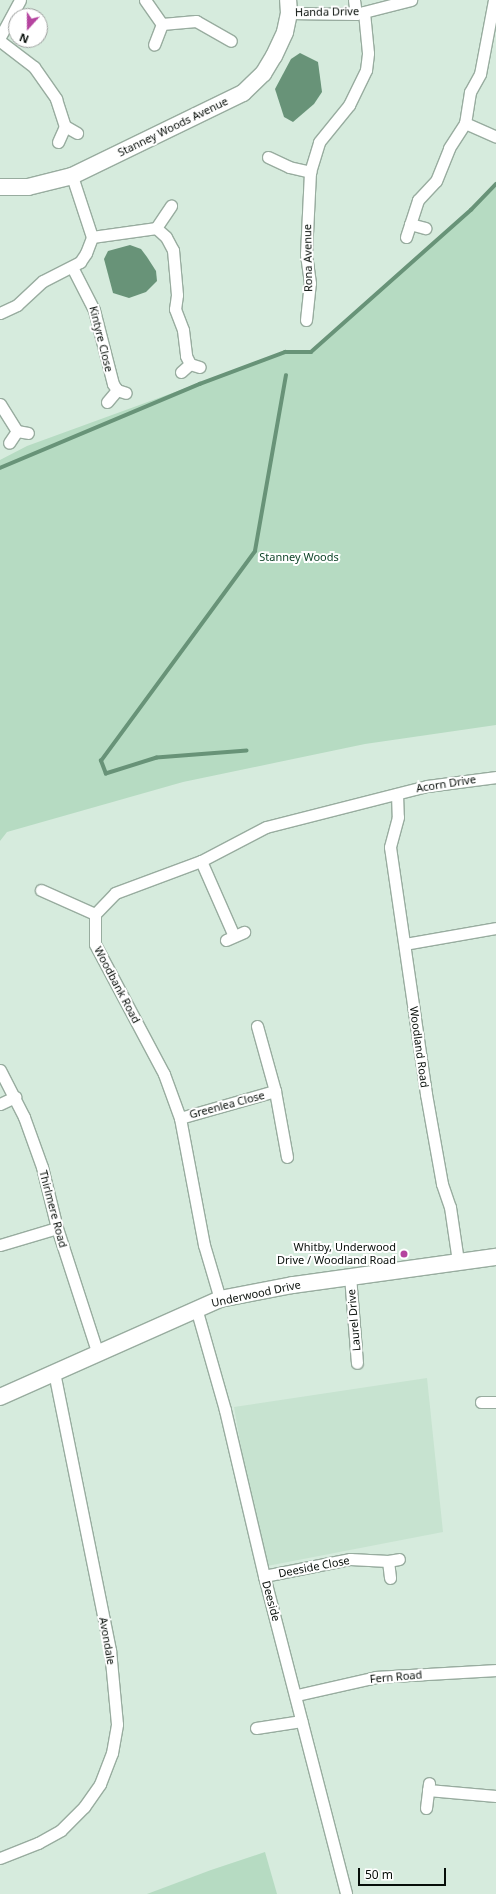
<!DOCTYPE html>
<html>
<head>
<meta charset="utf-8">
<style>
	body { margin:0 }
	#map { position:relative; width:496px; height:1894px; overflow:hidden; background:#d6ebdd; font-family:"Noto Sans",sans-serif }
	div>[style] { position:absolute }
	.built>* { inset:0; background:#c7e3d0 }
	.green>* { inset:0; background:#b6dbc2 }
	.water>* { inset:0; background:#689378 }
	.stream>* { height:3.5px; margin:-1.75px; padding:0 1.75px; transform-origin:1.75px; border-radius:1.75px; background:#689378 }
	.roads { filter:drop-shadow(1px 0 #98ac9f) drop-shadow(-1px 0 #98ac9f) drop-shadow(0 1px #98ac9f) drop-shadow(0 -1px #98ac9f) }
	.street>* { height:11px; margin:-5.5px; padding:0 5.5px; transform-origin:5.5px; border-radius:5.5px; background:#fff }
	.secondary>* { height:16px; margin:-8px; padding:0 8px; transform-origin:8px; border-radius:8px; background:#fff }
	.dots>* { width:11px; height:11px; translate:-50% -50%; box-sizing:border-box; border:2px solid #fff; border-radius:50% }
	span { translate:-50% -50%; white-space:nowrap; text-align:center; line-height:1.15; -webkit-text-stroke:4px #fff; paint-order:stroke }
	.street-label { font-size:11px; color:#070e09 }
	.park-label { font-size:11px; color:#0f4529 }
	.poi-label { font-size:11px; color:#070e09 }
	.right { translate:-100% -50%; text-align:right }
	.north { position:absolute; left:8px; top:8px; width:40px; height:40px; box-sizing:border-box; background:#fff; border:1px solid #9c9f9d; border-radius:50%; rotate:201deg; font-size:11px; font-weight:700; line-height:16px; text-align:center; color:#070e09 }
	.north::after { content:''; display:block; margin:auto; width:14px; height:18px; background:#b5449f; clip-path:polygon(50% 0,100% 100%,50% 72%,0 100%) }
	.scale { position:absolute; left:358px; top:1868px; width:88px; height:18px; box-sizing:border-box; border:2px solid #070e09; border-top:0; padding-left:5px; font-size:12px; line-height:14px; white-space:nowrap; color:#070e09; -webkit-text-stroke:3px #fff; paint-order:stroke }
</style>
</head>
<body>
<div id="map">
	<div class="built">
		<div style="clip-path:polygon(427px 1378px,443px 1532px,262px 1567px,234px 1407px)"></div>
	</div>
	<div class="green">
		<div style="clip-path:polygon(496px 184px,496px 725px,365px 744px,183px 782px,7px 832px,0 841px,0 460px,27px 446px,285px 352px,311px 352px,471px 210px)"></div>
		<div style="clip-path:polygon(265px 1852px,277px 1894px,147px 1894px,211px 1870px)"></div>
	</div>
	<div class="water">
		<div style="clip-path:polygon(300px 53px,318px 62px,322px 92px,314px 104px,293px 122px,284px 117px,275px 89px,291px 59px)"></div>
		<div style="clip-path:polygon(130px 245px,141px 249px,147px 257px,156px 271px,157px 281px,146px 292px,129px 298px,113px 293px,104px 259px,108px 251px)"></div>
	</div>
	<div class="stream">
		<div style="left:0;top:468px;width:217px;rotate:-22.8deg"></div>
		<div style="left:200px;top:384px;width:91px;rotate:-20.6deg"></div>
		<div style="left:285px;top:352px;width:26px"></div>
		<div style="left:311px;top:352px;width:214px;rotate:-41.6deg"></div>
		<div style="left:471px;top:210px;width:36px;rotate:-46deg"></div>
		<div style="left:247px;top:751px;width:90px;rotate:175.6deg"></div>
		<div style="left:157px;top:758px;width:53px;rotate:162.6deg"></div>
		<div style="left:106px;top:774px;width:14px;rotate:-111deg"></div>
		<div style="left:101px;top:761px;width:260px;rotate:-53.7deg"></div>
		<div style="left:255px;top:551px;width:178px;rotate:-80deg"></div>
	</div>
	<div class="roads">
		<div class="street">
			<div style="left:145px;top:0;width:29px;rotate:55deg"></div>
			<div style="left:162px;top:24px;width:22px;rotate:111deg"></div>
			<div style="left:354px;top:0;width:14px;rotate:82deg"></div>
			<div style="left:494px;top:0;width:75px;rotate:100.7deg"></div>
			<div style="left:480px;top:74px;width:21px;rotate:119deg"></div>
			<div style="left:470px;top:92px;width:31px;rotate:99deg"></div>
			<div style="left:465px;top:123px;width:34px;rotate:24deg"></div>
			<div style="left:289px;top:13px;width:67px;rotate:0.9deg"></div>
			<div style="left:356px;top:14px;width:57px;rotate:-14.3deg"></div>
			<div style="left:162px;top:24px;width:34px;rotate:-5deg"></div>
			<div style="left:196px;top:21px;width:40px;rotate:29.7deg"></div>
			<div style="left:0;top:37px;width:42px;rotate:-61.6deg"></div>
			<div style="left:0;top:41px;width:43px;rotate:37.4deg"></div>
			<div style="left:34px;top:67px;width:39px;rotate:55deg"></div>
			<div style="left:56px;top:99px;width:28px;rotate:72deg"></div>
			<div style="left:65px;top:126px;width:14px;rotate:30deg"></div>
			<div style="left:58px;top:142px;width:17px;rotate:-66deg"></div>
			<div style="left:268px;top:157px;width:23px;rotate:25deg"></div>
			<div style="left:289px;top:167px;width:22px;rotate:13deg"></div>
			<div style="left:410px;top:224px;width:16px;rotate:15deg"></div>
			<div style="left:156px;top:228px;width:13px;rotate:42deg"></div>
			<div style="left:166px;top:237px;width:15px;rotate:62deg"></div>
			<div style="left:173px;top:250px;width:45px;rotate:84.9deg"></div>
			<div style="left:177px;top:295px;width:14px;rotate:98deg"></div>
			<div style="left:175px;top:309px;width:22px;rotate:69deg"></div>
			<div style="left:183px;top:330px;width:26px;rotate:83deg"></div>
			<div style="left:186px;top:356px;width:9px;rotate:63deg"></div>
			<div style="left:190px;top:364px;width:10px;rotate:17deg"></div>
			<div style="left:92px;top:237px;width:65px;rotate:-8deg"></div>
			<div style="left:156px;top:228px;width:27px;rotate:-56deg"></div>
			<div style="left:406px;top:237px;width:39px;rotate:-72deg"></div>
			<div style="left:418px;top:200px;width:26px;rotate:-47deg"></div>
			<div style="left:436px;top:181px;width:35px;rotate:-68deg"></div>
			<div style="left:449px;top:148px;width:30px;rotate:-57deg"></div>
			<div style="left:72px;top:267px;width:48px;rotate:62.9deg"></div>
			<div style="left:94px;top:310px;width:76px;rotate:75.6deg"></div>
			<div style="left:113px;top:384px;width:7px;rotate:56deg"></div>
			<div style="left:117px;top:390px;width:9px;rotate:18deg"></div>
			<div style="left:0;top:313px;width:19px;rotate:-25deg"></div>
			<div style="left:17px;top:305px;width:35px;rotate:-43deg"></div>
			<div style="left:43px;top:281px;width:42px;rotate:-27.2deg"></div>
			<div style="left:80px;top:262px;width:11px;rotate:-56deg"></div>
			<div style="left:86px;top:253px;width:17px;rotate:-69deg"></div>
			<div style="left:92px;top:237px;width:64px;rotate:-108.2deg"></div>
			<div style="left:306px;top:320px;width:37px;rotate:-84deg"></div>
			<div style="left:310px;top:283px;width:29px;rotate:-98deg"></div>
			<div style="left:306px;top:254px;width:82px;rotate:-87.2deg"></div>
			<div style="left:310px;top:172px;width:31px;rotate:-73deg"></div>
			<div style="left:319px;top:142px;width:48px;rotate:-51deg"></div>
			<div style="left:349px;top:105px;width:39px;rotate:-64deg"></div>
			<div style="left:366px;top:70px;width:17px;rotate:-83deg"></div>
			<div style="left:368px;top:53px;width:41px;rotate:-95.6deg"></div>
			<div style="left:181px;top:372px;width:12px;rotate:-42deg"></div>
			<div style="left:107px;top:402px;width:16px;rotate:-50deg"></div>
			<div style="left:0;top:404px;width:32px;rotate:58deg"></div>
			<div style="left:17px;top:431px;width:14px;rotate:124deg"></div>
			<div style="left:17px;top:431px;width:11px;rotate:10deg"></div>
			<div style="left:397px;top:794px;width:23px;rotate:88deg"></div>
			<div style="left:398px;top:817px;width:31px;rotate:105deg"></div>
			<div style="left:390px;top:847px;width:250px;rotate:81.7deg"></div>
			<div style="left:426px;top:1094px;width:91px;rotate:79.9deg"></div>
			<div style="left:442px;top:1184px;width:24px;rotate:71deg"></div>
			<div style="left:450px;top:1207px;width:55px;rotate:81.6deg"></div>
			<div style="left:201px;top:861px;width:82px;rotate:66.3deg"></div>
			<div style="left:41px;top:890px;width:59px;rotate:24deg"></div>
			<div style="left:226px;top:940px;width:20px;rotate:-24deg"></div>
			<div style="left:405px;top:944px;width:92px;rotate:-10deg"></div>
			<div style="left:257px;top:1026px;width:67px;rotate:74.5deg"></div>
			<div style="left:0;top:1070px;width:53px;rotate:62.9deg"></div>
			<div style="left:24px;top:1117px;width:53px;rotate:70.2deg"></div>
			<div style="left:42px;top:1167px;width:63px;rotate:76.2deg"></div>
			<div style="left:57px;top:1228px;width:129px;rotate:72deg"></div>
			<div style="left:0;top:1104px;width:17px;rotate:-25deg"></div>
			<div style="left:180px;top:1118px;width:99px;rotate:-15.9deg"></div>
			<div style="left:275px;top:1091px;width:67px;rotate:79.7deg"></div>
			<div style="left:0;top:1245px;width:59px;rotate:-16.6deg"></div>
			<div style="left:350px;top:1276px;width:87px;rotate:85.4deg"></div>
			<div style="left:220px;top:1299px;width:56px;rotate:-106.5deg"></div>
			<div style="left:204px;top:1245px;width:129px;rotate:-100.7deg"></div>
			<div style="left:180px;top:1118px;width:47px;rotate:-110deg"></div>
			<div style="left:164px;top:1074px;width:147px;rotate:-118deg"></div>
			<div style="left:95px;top:944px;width:30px;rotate:-90deg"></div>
			<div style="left:95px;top:914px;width:29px;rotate:-46deg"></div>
			<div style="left:115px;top:893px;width:92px;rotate:-20.4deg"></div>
			<div style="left:201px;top:861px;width:73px;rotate:-27.6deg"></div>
			<div style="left:266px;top:827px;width:166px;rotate:-14.3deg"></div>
			<div style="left:427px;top:786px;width:70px;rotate:-7.4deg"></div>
			<div style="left:196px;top:1308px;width:106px;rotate:74.1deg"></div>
			<div style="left:225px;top:1410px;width:171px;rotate:76.8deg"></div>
			<div style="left:264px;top:1576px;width:328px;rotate:75.5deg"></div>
			<div style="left:481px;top:1402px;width:15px"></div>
			<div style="left:388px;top:1561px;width:11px;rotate:-10deg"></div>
			<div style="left:264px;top:1576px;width:88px;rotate:-11.2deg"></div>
			<div style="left:350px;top:1559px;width:38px;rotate:3deg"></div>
			<div style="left:388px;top:1561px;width:17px;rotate:83deg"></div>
			<div style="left:297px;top:1695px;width:81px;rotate:-12.8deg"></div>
			<div style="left:376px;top:1677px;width:120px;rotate:-3.3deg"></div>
			<div style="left:256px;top:1728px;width:46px;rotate:-8.8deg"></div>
			<div style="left:428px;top:1790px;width:68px;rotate:5deg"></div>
			<div style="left:426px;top:1808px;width:25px;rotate:-83deg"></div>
			<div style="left:0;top:1858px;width:41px;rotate:-21.5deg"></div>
			<div style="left:38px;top:1843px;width:26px;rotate:-29deg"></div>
			<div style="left:61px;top:1830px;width:33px;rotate:-45deg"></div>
			<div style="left:84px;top:1807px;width:28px;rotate:-55deg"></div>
			<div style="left:100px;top:1784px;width:33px;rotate:-69deg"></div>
			<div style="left:112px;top:1753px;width:29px;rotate:-80deg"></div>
			<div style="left:117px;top:1724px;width:74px;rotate:-95.4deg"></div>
			<div style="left:110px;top:1650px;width:284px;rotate:-101.4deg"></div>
		</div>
		<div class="secondary">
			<div style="left:0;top:187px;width:28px"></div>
			<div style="left:28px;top:187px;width:45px;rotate:-14deg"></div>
			<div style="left:72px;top:176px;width:190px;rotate:-25.9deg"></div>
			<div style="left:243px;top:93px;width:28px;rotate:-44deg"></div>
			<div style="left:263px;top:74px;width:21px;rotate:-59deg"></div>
			<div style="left:274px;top:56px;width:26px;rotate:-65deg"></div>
			<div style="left:285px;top:32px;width:19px;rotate:-78deg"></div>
			<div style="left:289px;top:13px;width:13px;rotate:-94deg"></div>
			<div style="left:0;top:1397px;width:241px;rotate:-24deg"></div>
			<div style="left:220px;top:1299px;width:74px;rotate:-10.9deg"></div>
			<div style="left:293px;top:1285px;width:205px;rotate:-7.9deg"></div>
		</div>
	</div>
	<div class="dots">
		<div style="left:404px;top:1254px;background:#b5449f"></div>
	</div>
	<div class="street-label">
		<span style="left:327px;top:12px;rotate:-1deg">Handa Drive</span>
		<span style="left:173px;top:127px;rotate:-26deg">Stanney Woods Avenue</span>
		<span style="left:308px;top:258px;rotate:-91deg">Rona Avenue</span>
		<span style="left:101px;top:339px;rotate:76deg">Kintyre Close</span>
		<span style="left:446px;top:784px;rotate:-9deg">Acorn Drive</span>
		<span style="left:117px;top:985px;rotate:62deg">Woodbank Road</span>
		<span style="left:419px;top:1047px;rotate:82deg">Woodland Road</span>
		<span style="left:227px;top:1105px;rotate:-15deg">Greenlea Close</span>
		<span style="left:53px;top:1209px;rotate:75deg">Thirlmere Road</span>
		<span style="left:256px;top:1294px;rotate:-12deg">Underwood Drive</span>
		<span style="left:354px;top:1320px;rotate:-95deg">Laurel Drive</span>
		<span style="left:314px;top:1567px;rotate:-11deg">Deeside Close</span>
		<span style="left:271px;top:1601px;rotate:75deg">Deeside</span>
		<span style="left:107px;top:1641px;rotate:80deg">Avondale</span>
		<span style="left:396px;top:1677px;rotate:-5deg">Fern Road</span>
	</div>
	<div class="park-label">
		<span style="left:299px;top:557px">Stanney Woods</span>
	</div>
	<div class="poi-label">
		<span class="right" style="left:396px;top:1254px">Whitby, Underwood<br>Drive / Woodland Road</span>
	</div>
	<div class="north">N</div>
	<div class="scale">50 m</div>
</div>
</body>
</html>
